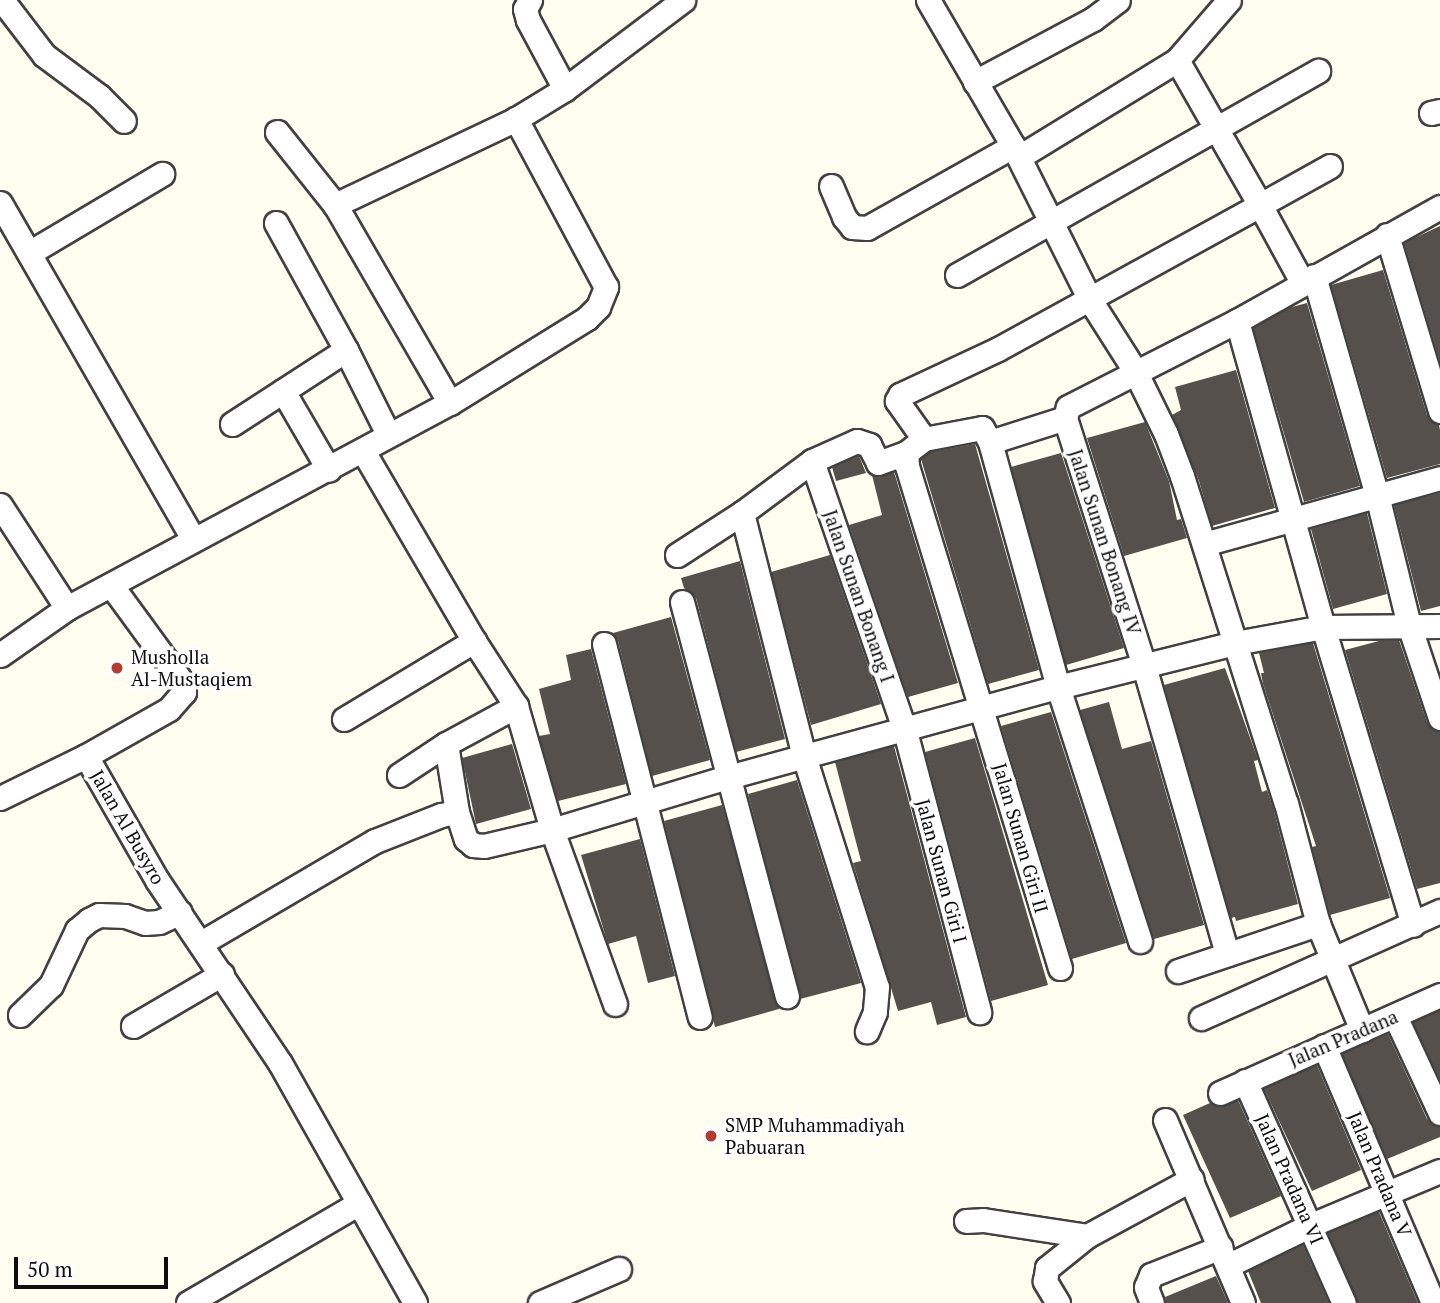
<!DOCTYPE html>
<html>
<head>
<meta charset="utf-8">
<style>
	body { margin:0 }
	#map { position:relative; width:1440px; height:1303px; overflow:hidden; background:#fefdf0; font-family:"PT Serif",serif }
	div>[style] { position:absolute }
	.building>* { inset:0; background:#55504b }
	.roads { filter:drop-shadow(2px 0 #414141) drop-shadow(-2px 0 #414141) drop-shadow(0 2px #414141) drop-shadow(0 -2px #414141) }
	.minor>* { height:23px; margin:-11.5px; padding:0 11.5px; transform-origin:11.5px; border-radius:11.5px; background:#fff }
	.dots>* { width:19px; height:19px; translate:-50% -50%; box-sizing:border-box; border:4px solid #fff; border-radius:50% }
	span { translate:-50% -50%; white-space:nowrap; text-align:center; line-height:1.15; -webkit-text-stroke:7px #fff; paint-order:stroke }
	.street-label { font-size:19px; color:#0e0e0e }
	.poi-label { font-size:19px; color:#0e0e0e }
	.left { translate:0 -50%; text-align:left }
	.scale { position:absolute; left:14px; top:1257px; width:154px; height:32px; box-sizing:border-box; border:4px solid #0e0e0e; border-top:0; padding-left:9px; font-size:21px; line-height:24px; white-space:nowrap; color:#0e0e0e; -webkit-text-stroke:5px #fff; paint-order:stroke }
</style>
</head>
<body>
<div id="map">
	<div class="building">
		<div style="clip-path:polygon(1440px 226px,1440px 362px,1404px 243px)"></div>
		<div style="clip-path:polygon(1383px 270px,1427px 415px,1439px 425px,1440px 430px,1440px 464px,1387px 478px,1331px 285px)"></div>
		<div style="clip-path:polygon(1307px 303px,1360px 486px,1304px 502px,1253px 328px,1288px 308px)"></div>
		<div style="clip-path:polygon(1236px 370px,1275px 508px,1212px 526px,1199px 481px,1172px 415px,1181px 410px,1175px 387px)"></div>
		<div style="clip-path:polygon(1145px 422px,1169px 481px,1177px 520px,1181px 519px,1187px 538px,1124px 556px,1087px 438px)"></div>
		<div style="clip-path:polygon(975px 444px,1039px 670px,988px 684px,921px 459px,930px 452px)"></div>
		<div style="clip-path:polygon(1061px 453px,1124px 648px,1066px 665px,1011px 467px)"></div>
		<div style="clip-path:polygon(859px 456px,866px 473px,836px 481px,832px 467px)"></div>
		<div style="clip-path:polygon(894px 472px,958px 683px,908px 697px,849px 525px,882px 515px,872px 475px,882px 476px)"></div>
		<div style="clip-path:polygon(1440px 493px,1440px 606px,1421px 611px,1394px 505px)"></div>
		<div style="clip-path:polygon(1367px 513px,1387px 594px,1333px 609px,1311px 529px)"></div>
		<div style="clip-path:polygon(830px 555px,881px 704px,811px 725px,771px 572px)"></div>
		<div style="clip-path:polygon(740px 561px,785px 739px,736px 752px,696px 598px,684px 588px,681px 578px)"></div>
		<div style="clip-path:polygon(671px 617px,710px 760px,652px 776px,618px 641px,613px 633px)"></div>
		<div style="clip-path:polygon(1399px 640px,1427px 722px,1431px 729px,1440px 732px,1440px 883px,1417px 889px,1345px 650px,1379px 641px)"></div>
		<div style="clip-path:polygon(1313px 643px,1390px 898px,1330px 915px,1312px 847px,1316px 846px,1263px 684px,1261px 673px,1264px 673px,1259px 653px)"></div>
		<div style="clip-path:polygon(591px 649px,626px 784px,558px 801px,539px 736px,550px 734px,539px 689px,571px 680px,566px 655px)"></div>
		<div style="clip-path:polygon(1225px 668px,1258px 760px,1254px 761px,1262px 792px,1267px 790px,1273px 807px,1298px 904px,1236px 921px,1235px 917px,1231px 918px,1164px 685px)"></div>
		<div style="clip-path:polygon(1109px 702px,1122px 749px,1151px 741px,1204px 925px,1154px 939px,1080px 710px)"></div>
		<div style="clip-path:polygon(1051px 712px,1126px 943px,1072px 959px,1001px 726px)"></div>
		<div style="clip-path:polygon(975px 738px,1048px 985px,991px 1001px,925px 752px)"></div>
		<div style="clip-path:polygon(512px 744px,531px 809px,476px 824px,462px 758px)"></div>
		<div style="clip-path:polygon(894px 746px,966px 1017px,937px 1025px,931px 1002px,898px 1011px,853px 863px,861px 861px,835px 762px)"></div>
		<div style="clip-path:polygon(797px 780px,861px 983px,800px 999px,748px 794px)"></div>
		<div style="clip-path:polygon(722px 805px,779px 1009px,715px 1027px,664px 821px)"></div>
		<div style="clip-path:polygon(640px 839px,675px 976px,648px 983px,636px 936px,608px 944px,581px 855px)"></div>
		<div style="clip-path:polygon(1440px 1010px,1440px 1080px,1413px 1022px)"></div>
		<div style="clip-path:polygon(1388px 1034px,1427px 1119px,1440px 1127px,1440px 1137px,1387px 1159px,1342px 1054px)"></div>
		<div style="clip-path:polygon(1317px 1065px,1361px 1170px,1312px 1191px,1264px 1089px)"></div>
		<div style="clip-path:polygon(1238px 1100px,1281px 1196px,1230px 1218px,1183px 1115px,1210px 1103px,1219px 1107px)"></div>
		<div style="clip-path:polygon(1379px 1212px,1418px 1303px,1358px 1303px,1328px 1233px)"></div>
		<div style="clip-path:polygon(1303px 1245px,1329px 1303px,1261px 1303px,1248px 1271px)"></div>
		<div style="clip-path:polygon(1216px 1276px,1228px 1303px,1166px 1303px,1165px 1297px)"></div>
	</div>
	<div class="roads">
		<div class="minor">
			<div style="left:2px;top:0;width:69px;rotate:52.6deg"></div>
			<div style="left:44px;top:55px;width:69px;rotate:36.7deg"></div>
			<div style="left:99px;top:96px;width:35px;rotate:45deg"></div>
			<div style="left:530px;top:0;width:10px;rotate:119deg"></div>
			<div style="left:525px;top:9px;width:11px;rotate:75deg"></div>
			<div style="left:528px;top:20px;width:78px;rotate:61.8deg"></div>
			<div style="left:928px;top:0;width:169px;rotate:59.8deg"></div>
			<div style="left:1013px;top:146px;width:172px;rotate:63.4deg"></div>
			<div style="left:1090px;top:300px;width:84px;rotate:57.6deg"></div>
			<div style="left:1135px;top:371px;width:70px;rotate:63.8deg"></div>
			<div style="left:1166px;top:434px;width:45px;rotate:69.1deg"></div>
			<div style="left:1182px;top:476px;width:343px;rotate:72.4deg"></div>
			<div style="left:1286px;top:803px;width:125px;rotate:75.2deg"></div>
			<div style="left:1318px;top:924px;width:115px;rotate:67.5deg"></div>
			<div style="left:1177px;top:60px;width:167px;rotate:60.2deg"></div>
			<div style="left:1260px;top:205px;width:80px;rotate:-29.1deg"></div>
			<div style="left:975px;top:82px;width:134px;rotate:-28.1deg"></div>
			<div style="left:1093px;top:19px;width:31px;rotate:-37deg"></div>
			<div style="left:1431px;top:113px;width:9px;rotate:-13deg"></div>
			<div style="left:277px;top:132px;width:93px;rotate:51.5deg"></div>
			<div style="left:1019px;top:157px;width:185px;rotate:-31.5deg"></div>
			<div style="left:1177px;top:60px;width:79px;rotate:-49.1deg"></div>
			<div style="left:831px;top:186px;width:34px;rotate:67deg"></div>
			<div style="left:844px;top:217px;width:13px;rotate:51deg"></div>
			<div style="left:852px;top:227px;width:15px;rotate:4deg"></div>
			<div style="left:867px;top:228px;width:167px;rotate:-29.3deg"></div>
			<div style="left:0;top:203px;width:387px;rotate:60.1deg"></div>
			<div style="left:276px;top:223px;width:145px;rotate:61.1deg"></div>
			<div style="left:346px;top:350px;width:94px;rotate:63.4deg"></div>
			<div style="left:1387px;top:235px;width:184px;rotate:73.2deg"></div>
			<div style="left:29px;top:253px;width:155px;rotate:-30.7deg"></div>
			<div style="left:957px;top:275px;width:415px;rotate:-29.5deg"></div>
			<div style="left:1314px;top:276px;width:228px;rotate:74deg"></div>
			<div style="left:1377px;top:495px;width:134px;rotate:76.2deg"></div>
			<div style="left:1409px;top:625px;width:98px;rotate:71.6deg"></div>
			<div style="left:1237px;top:321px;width:318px;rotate:74.3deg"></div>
			<div style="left:1323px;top:627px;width:311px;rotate:73.2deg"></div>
			<div style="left:283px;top:391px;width:91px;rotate:59.8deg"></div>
			<div style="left:450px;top:403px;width:229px;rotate:-120.1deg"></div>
			<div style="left:335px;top:205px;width:200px;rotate:-25.4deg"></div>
			<div style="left:1065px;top:418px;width:260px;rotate:72.3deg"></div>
			<div style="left:1144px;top:666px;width:300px;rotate:73.9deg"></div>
			<div style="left:232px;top:424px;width:136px;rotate:-33deg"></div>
			<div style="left:924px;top:439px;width:59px;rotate:-10.7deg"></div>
			<div style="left:982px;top:428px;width:16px;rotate:60deg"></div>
			<div style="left:990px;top:442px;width:254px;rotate:74.5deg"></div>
			<div style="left:1058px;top:687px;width:267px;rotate:72.1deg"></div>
			<div style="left:990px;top:442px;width:79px;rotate:-17.7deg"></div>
			<div style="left:1065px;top:418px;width:11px;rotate:-75deg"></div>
			<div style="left:1068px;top:407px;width:190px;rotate:-27deg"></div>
			<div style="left:1237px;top:321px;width:233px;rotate:-29.3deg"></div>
			<div style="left:363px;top:451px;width:220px;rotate:59.7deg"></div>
			<div style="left:474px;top:641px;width:77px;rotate:57.1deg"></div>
			<div style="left:812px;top:461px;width:286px;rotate:71deg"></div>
			<div style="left:905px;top:731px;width:291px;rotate:75.2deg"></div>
			<div style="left:0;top:505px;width:123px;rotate:57deg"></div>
			<div style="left:742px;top:513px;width:251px;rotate:75.7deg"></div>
			<div style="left:804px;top:756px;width:242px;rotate:72.5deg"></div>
			<div style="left:877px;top:987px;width:25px;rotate:95deg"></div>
			<div style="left:875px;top:1012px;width:21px;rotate:113deg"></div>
			<div style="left:1204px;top:544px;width:245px;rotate:-15.6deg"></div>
			<div style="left:677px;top:555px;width:77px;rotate:-32.9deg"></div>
			<div style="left:742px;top:513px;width:87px;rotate:-36.6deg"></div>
			<div style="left:812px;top:461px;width:49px;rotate:-24deg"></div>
			<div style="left:857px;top:441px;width:13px;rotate:18deg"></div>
			<div style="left:869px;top:445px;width:20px;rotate:63deg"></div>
			<div style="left:878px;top:463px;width:30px;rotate:-20deg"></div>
			<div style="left:682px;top:602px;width:408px;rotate:75.1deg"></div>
			<div style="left:604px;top:644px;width:385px;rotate:75.6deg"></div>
			<div style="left:0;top:655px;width:82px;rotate:-35deg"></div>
			<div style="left:67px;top:608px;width:434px;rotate:-28.2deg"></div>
			<div style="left:450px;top:403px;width:161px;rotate:-31.8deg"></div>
			<div style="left:587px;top:318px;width:16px;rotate:-45deg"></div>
			<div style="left:598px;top:307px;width:22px;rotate:-68deg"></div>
			<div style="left:606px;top:287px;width:191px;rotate:-118.2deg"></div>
			<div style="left:516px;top:119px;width:57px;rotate:-31.5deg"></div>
			<div style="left:565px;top:89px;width:148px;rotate:-37deg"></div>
			<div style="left:344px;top:719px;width:152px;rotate:-31deg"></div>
			<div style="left:446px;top:744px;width:69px;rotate:80.8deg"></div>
			<div style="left:86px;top:756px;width:95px;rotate:-29.5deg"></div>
			<div style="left:169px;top:709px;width:23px;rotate:-49deg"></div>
			<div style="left:184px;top:692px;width:10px;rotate:-101deg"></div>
			<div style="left:182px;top:682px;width:120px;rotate:-126.2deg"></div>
			<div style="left:399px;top:775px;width:56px;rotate:-33.4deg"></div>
			<div style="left:446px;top:744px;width:80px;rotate:-28.5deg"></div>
			<div style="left:516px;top:706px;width:129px;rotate:73.8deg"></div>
			<div style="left:552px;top:830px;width:185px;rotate:70.1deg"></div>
			<div style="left:0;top:798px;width:96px;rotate:-26deg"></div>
			<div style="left:86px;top:756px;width:143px;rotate:60.2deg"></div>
			<div style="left:157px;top:880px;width:220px;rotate:56.1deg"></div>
			<div style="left:280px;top:1063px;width:275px;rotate:60.6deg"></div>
			<div style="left:201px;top:943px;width:202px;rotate:-30.4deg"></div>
			<div style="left:375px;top:841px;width:71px;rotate:-21.5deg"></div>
			<div style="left:441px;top:815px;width:16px;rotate:-11deg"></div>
			<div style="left:457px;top:812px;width:28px;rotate:72deg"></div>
			<div style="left:466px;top:839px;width:9px;rotate:41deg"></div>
			<div style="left:473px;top:845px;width:11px;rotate:5deg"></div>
			<div style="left:484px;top:846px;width:70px;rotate:-13.2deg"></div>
			<div style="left:552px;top:830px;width:184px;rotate:-16.8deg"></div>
			<div style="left:728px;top:777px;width:342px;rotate:-15.3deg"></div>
			<div style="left:1058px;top:687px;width:182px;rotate:-14deg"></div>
			<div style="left:1235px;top:643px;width:89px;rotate:-10.3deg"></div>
			<div style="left:1323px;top:627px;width:117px;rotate:-0.5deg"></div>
			<div style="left:1060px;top:968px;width:525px;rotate:-106.95deg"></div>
			<div style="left:907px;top:466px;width:13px;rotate:-94deg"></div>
			<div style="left:906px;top:453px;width:23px;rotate:-38deg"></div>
			<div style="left:924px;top:439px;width:47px;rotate:-125.4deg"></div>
			<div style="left:897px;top:401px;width:7px;rotate:-63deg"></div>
			<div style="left:900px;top:395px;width:108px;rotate:-25.1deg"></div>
			<div style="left:998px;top:349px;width:299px;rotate:-28.8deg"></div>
			<div style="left:1260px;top:205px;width:88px;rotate:61.4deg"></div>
			<div style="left:1178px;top:971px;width:148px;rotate:-18.6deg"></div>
			<div style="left:20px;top:1015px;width:43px;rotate:-44.1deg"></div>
			<div style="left:51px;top:985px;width:61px;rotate:-64.7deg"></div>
			<div style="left:77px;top:930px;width:16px;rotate:-40deg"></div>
			<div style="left:89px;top:920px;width:11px;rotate:-27deg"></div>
			<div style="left:99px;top:915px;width:26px;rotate:2deg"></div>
			<div style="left:125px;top:916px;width:21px;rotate:19deg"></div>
			<div style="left:145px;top:923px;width:14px;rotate:-4deg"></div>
			<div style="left:159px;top:922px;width:23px;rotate:-25deg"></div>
			<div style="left:1395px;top:1016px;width:107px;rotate:65.1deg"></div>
			<div style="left:1201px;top:1018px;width:262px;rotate:-24.1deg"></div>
			<div style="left:133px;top:1026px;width:103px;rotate:-30.3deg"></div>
			<div style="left:1324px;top:1046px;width:279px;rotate:67deg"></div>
			<div style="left:1245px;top:1081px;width:243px;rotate:66deg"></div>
			<div style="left:1220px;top:1093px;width:241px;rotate:-24deg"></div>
			<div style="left:1165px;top:1120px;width:199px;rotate:66.9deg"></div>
			<div style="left:966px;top:1221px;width:17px;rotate:-3deg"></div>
			<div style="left:983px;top:1220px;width:105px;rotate:8.7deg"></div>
			<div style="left:1229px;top:1265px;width:91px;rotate:-26deg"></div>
			<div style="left:1311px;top:1225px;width:140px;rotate:-22.7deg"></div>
			<div style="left:188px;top:1303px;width:198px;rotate:-30.3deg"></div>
			<div style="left:540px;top:1303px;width:86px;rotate:-23.3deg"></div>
			<div style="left:1058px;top:1303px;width:26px;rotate:-121deg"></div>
			<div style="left:1045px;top:1281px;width:13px;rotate:-81deg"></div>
			<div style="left:1047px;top:1268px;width:51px;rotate:-38.7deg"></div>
			<div style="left:1087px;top:1236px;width:119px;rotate:-28.5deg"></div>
			<div style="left:1152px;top:1303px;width:17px;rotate:-111deg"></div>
			<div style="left:1146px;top:1287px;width:13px;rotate:-67deg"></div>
			<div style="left:1151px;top:1275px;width:75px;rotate:-21.8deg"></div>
		</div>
	</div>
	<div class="dots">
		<div style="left:117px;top:668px;background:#b23b32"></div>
		<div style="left:711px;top:1136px;background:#b23b32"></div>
	</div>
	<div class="street-label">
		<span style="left:1105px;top:542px;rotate:72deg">Jalan Sunan Bonang IV</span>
		<span style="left:859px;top:596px;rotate:71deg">Jalan Sunan Bonang I</span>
		<span style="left:128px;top:827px;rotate:60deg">Jalan Al Busyro</span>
		<span style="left:1021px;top:838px;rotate:74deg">Jalan Sunan Giri II</span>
		<span style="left:942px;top:871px;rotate:75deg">Jalan Sunan Giri I</span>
		<span style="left:1343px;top:1038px;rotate:-23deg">Jalan Pradana</span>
		<span style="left:1380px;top:1174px;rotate:67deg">Jalan Pradana V</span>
		<span style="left:1290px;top:1179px;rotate:66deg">Jalan Pradana VI</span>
	</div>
	<div class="poi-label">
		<span class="left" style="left:131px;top:668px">Musholla<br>Al-Mustaqiem</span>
		<span class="left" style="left:725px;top:1136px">SMP Muhammadiyah<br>Pabuaran</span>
	</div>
	<div class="scale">50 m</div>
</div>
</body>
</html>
